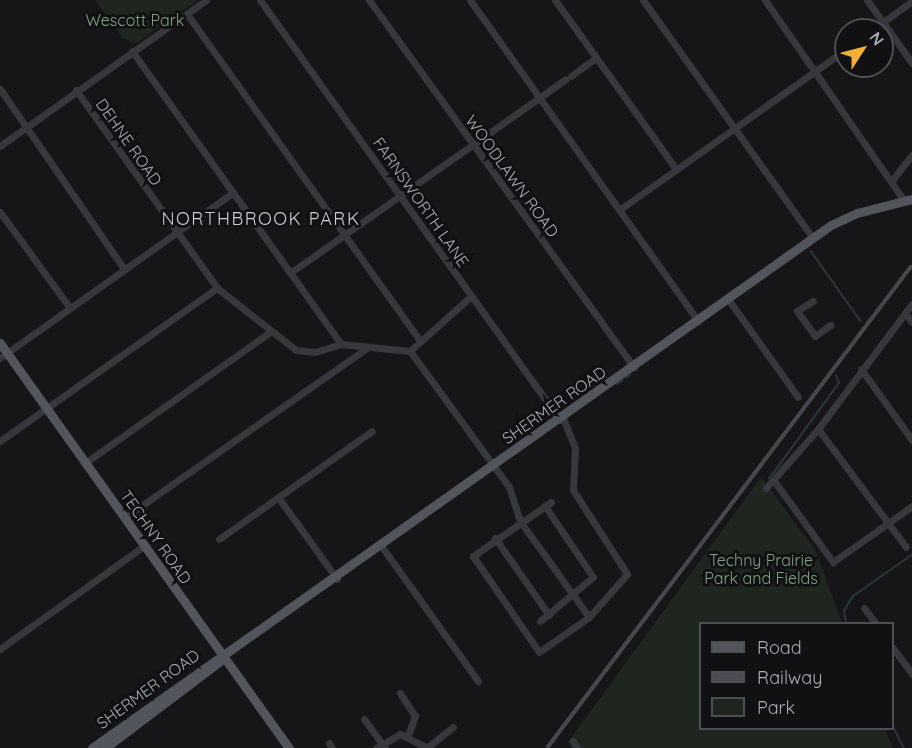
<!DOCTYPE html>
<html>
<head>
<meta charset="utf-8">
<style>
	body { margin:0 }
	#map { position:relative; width:912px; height:748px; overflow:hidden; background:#161618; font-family:Quicksand,sans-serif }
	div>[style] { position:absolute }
	.green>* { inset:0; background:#1e261f }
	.stream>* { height:1.5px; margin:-0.75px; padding:0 0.75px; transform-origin:0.75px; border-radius:0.75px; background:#2c353c }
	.minor>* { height:7px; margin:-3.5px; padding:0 3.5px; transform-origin:3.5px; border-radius:3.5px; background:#37383d }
	.major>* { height:9px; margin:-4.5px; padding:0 4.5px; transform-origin:4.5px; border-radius:4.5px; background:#53555c }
	.rail>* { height:4px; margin-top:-2px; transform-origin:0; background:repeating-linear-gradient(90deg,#111113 0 4.5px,#4a4c52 0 9px); box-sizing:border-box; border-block:2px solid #4a4c52 }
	span { translate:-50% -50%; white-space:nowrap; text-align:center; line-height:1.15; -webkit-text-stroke:6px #111113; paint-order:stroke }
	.park-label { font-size:16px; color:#7fa381 }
	.street-label { font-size:16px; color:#a8adb8 }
	.neighbourhood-label { font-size:18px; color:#c9ccd4; letter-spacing:1.5px }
	.legend { position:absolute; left:699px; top:622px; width:195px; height:108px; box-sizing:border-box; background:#111113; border:2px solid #4d4f55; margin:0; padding:8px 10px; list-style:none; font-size:18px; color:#a8adb8 }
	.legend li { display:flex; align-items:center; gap:12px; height:30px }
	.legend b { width:30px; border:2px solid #4d4f55 }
	.north { position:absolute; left:834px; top:18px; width:60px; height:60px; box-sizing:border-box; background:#111113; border:2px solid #4d4f55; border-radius:50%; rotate:54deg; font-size:16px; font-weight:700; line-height:24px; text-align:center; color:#a8adb8 }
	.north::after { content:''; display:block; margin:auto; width:21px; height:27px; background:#f2b134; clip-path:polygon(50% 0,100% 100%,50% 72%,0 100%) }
</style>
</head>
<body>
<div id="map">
	<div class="green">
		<div style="clip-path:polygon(95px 0,198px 0,135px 44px,123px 38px)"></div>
		<div style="clip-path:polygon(761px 477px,816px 551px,842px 623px,700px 624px,700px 728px,885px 729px,893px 748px,572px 748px,568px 742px)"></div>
	</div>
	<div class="stream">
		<div style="left:811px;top:251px;width:86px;rotate:54.5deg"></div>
		<div style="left:626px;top:378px;width:5px;rotate:-37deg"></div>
		<div style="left:617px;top:384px;width:7px;rotate:-34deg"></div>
		<div style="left:769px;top:479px;width:119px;rotate:-53.9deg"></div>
		<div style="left:839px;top:383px;width:8px;rotate:-113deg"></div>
		<div style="left:846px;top:624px;width:13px;rotate:-99deg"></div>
		<div style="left:844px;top:611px;width:17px;rotate:-59deg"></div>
		<div style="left:853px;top:596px;width:72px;rotate:-34.8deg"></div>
		<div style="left:892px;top:724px;width:27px;rotate:63deg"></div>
	</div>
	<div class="minor">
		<div style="left:260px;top:0;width:516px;rotate:54.46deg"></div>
		<div style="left:369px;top:0;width:453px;rotate:54.2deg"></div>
		<div style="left:470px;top:0;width:394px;rotate:54.6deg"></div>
		<div style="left:555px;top:0;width:208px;rotate:54.4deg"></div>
		<div style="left:643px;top:0;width:292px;rotate:54.5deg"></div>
		<div style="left:765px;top:0;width:244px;rotate:55.3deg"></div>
		<div style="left:867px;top:0;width:77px;rotate:54.5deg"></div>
		<div style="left:187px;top:14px;width:402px;rotate:54.5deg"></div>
		<div style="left:872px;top:30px;width:49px;rotate:-35.9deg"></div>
		<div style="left:132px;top:51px;width:360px;rotate:54.5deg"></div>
		<div style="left:571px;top:76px;width:31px;rotate:-36deg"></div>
		<div style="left:0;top:89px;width:219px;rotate:55.4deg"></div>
		<div style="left:76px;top:90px;width:243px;rotate:54.5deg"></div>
		<div style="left:217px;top:288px;width:100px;rotate:38.1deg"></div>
		<div style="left:296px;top:350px;width:19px;rotate:6deg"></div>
		<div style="left:315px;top:352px;width:27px;rotate:-17deg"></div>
		<div style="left:341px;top:344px;width:69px;rotate:5.8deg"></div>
		<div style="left:410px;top:351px;width:82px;rotate:-42deg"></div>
		<div style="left:0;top:146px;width:252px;rotate:-35.3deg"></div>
		<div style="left:893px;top:179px;width:31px;rotate:-52deg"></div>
		<div style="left:619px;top:210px;width:278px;rotate:-35.3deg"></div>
		<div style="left:0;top:212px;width:119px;rotate:53.9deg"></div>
		<div style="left:290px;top:273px;width:337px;rotate:-35.1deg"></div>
		<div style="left:728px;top:299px;width:120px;rotate:54.5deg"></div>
		<div style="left:813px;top:301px;width:19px;rotate:148deg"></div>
		<div style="left:797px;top:311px;width:31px;rotate:54deg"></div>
		<div style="left:815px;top:336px;width:19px;rotate:-36deg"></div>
		<div style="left:905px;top:313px;width:11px;rotate:52deg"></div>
		<div style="left:410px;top:351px;width:168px;rotate:53.9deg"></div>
		<div style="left:509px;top:487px;width:36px;rotate:72deg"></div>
		<div style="left:520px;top:521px;width:118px;rotate:54.3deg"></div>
		<div style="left:0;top:358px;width:283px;rotate:-35.4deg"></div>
		<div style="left:861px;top:369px;width:87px;rotate:54.3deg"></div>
		<div style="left:818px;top:429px;width:147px;rotate:53.3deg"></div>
		<div style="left:0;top:441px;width:266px;rotate:-35.2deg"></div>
		<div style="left:85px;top:463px;width:227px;rotate:-35.3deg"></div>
		<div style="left:775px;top:482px;width:99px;rotate:54.1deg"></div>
		<div style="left:833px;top:562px;width:97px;rotate:-35.3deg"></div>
		<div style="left:766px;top:488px;width:79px;rotate:-48.6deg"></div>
		<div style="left:818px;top:429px;width:156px;rotate:-53.1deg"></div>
		<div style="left:278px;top:497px;width:101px;rotate:54.3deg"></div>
		<div style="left:551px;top:502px;width:95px;rotate:145.3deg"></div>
		<div style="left:473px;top:556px;width:116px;rotate:55.5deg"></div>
		<div style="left:539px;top:652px;width:61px;rotate:-35deg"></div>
		<div style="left:589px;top:617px;width:57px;rotate:-48.5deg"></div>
		<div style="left:627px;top:574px;width:100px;rotate:-122.7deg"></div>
		<div style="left:573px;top:490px;width:42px;rotate:-87.3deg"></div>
		<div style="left:575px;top:448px;width:32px;rotate:-112deg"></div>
		<div style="left:124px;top:518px;width:298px;rotate:-35deg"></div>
		<div style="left:495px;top:538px;width:94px;rotate:55deg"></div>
		<div style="left:219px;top:539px;width:187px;rotate:-35.2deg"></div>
		<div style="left:382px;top:547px;width:165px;rotate:54.4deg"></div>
		<div style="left:864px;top:608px;width:20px;rotate:53deg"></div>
		<div style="left:540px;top:621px;width:69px;rotate:-39.7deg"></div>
		<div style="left:593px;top:577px;width:86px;rotate:-124.1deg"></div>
		<div style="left:892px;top:647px;width:34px;rotate:53deg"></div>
		<div style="left:0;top:649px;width:177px;rotate:-35.6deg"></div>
		<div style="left:400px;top:693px;width:27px;rotate:57deg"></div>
		<div style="left:415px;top:716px;width:20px;rotate:110deg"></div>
		<div style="left:364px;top:719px;width:36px;rotate:54deg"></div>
		<div style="left:573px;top:741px;width:8px;rotate:60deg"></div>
		<div style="left:329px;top:743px;width:6px;rotate:59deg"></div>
		<div style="left:428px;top:747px;width:32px;rotate:-39deg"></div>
		<div style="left:376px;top:748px;width:28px;rotate:-30deg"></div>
		<div style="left:400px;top:734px;width:31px;rotate:27deg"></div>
	</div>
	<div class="major">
		<div style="left:0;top:343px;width:498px;rotate:54.5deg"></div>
		<div style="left:92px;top:748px;width:905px;rotate:-35.29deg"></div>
		<div style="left:831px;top:225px;width:29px;rotate:-25deg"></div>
		<div style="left:857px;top:213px;width:57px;rotate:-14.3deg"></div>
		<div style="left:105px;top:748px;width:149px;rotate:-37.1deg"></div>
	</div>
	<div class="rail">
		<div style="left:547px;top:748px;width:605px;rotate:-52.92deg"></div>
	</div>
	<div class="park-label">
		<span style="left:135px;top:20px">Wescott Park</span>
		<span style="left:761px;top:569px">Techny Prairie<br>Park and Fields</span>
	</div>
	<div class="street-label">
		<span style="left:129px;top:142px;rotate:55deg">DEHNE ROAD</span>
		<span style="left:512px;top:176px;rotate:54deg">WOODLAWN ROAD</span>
		<span style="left:421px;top:202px;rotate:55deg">FARNSWORTH LANE</span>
		<span style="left:554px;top:405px;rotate:-35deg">SHERMER ROAD</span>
		<span style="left:156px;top:537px;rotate:55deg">TECHNY ROAD</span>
		<span style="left:148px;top:689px;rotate:-36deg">SHERMER ROAD</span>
	</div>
	<div class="neighbourhood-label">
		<span style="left:261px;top:219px">NORTHBROOK PARK</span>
	</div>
	<ul class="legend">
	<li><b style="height:8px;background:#53555c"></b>Road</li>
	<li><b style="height:8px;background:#4a4c52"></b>Railway</li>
	<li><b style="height:16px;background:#1e261f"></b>Park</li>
	</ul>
	<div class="north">N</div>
</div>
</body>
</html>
